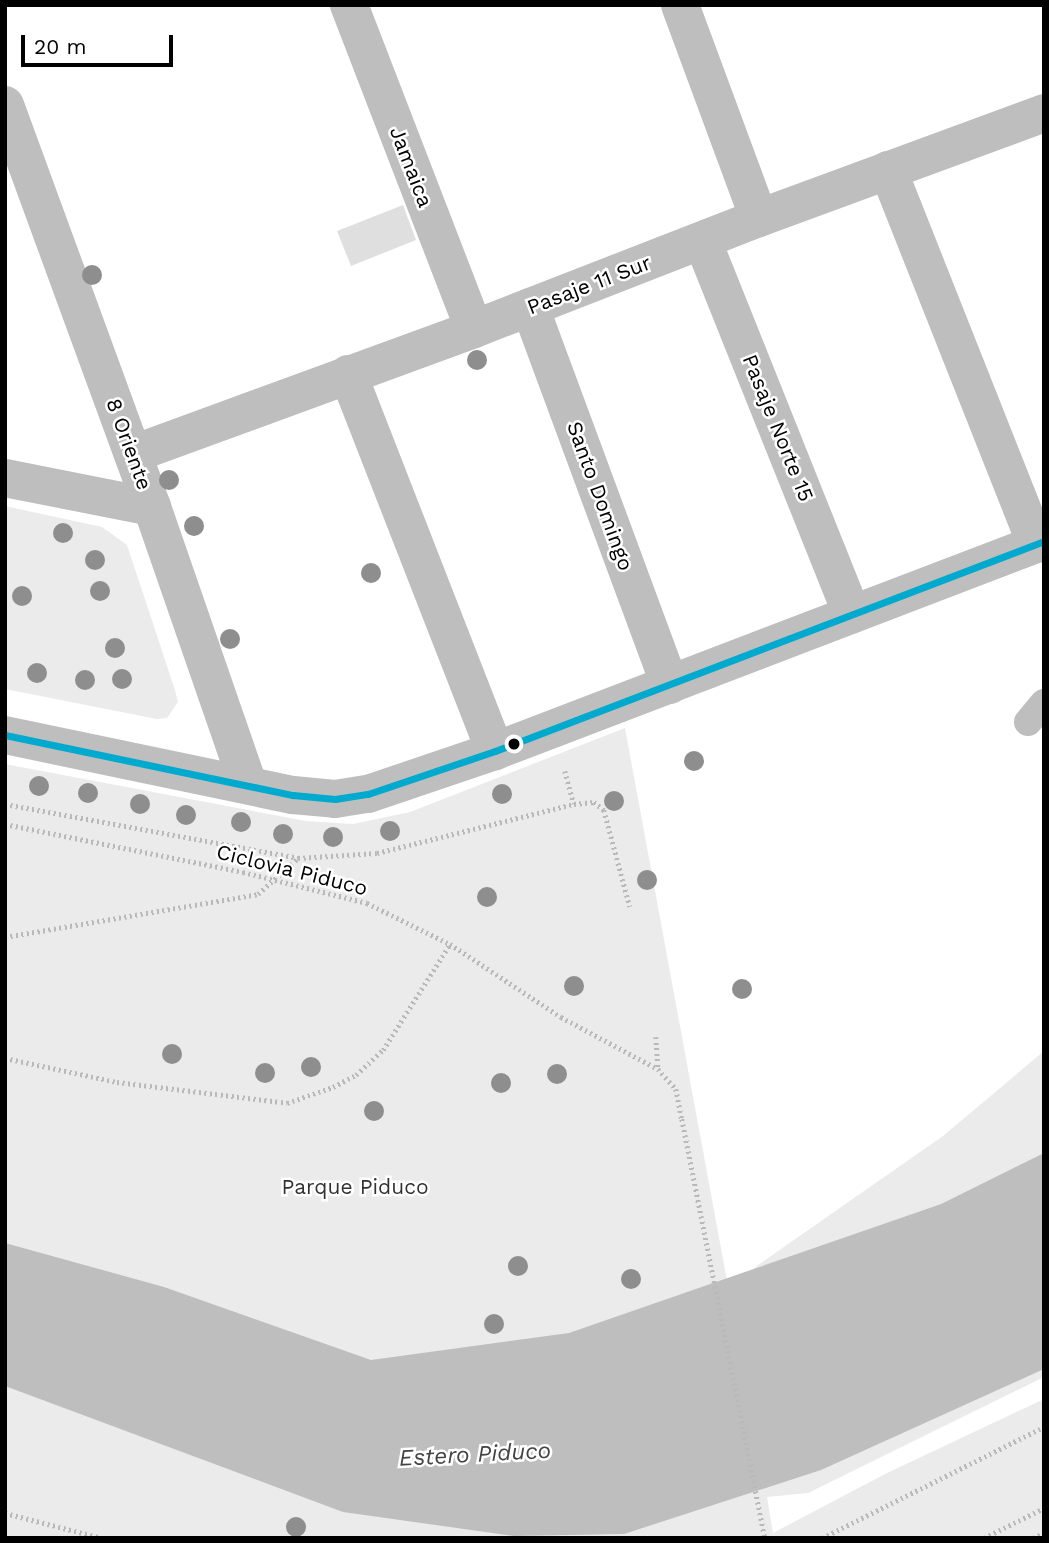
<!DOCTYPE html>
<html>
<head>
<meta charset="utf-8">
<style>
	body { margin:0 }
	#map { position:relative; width:1049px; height:1543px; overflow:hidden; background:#fff; font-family:"Work Sans",sans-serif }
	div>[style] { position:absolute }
	.green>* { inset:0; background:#ebebeb }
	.water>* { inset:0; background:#bebebe }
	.building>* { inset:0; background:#dfdfdf }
	.path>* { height:4.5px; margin-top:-2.25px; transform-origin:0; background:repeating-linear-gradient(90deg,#b9b9b9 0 2px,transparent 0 5.5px) }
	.lane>* { height:28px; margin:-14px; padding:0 14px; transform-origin:14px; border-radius:14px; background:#bebebe }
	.street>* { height:38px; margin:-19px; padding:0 19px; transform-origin:19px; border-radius:19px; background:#bebebe }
	.bus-1>* { height:7px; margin:-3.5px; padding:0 3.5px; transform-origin:3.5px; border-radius:3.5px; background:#00a9ce }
	.trees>* { width:20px; height:20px; margin:-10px; border-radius:50%; background:#8e8e8e }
	.dots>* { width:19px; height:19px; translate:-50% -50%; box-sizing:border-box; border:4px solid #fff; border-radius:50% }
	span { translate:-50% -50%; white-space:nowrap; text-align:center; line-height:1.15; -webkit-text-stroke:5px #fff; paint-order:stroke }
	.street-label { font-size:21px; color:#000 }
	.park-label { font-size:21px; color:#323232 }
	.water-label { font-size:23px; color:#434343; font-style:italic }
	.frame { position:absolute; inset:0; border:7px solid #000; pointer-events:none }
	.scale { position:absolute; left:21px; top:35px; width:152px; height:32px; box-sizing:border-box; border:4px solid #000; border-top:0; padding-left:9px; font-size:21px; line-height:24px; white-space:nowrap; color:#000; -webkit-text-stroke:5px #fff; paint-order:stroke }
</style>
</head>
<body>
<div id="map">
	<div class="green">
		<div style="clip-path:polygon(5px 506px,102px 527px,127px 545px,175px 690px,178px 702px,167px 718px,157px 719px,5px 689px)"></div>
		<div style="clip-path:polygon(625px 728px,739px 1346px,1044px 1239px,1044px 1377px,808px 1493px,767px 1497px,773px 1533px,887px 1473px,1044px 1399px,1044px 1538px,5px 1538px,5px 764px,306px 821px,353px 824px,410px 812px)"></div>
		<div style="clip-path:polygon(1044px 1051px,1044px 1153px,941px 1204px,751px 1270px,943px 1136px)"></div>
	</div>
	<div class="water">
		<div style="clip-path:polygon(1044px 1153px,1044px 1369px,821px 1470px,624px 1534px,514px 1536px,343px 1512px,5px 1386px,5px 1243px,164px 1287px,371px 1360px,569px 1333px,941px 1204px)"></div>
	</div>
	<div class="building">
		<div style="clip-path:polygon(403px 205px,416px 240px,351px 266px,337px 231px)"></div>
	</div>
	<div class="path">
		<div style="left:565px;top:771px;width:34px;rotate:75deg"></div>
		<div style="left:5px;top:804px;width:298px;rotate:10.4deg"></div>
		<div style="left:298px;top:858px;width:79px;rotate:-3.6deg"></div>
		<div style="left:377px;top:853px;width:203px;rotate:-14deg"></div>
		<div style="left:574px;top:804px;width:20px;rotate:-6deg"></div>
		<div style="left:594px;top:802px;width:13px;rotate:39deg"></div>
		<div style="left:604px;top:810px;width:100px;rotate:75deg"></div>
		<div style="left:5px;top:824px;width:243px;rotate:11.4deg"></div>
		<div style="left:243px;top:872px;width:128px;rotate:14deg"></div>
		<div style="left:367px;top:903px;width:93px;rotate:26.3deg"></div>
		<div style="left:450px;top:944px;width:133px;rotate:33.3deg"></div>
		<div style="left:561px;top:1017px;width:110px;rotate:28.2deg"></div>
		<div style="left:5px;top:937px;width:257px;rotate:-9.6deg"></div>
		<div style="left:258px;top:894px;width:54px;rotate:-42deg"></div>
		<div style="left:656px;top:1037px;width:32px;rotate:86deg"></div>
		<div style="left:658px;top:1069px;width:27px;rotate:48deg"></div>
		<div style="left:676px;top:1089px;width:31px;rotate:79deg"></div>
		<div style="left:682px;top:1119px;width:427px;rotate:78.8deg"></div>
		<div style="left:5px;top:1058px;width:115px;rotate:12.1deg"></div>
		<div style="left:117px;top:1082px;width:171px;rotate:7deg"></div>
		<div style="left:287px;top:1103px;width:49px;rotate:-19.2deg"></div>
		<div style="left:333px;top:1087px;width:26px;rotate:-28deg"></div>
		<div style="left:356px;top:1075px;width:37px;rotate:-43deg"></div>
		<div style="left:383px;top:1050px;width:125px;rotate:-57.7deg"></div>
		<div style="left:5px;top:1513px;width:100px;rotate:14.5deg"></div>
		<div style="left:822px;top:1538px;width:248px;rotate:-26.6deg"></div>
		<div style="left:984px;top:1538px;width:67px;rotate:-26.6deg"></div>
		<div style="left:1033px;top:1538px;width:12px;rotate:-24deg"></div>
	</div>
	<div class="lane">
		<div style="left:1028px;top:722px;width:25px;rotate:-50deg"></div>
	</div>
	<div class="street">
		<div style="left:349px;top:5px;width:347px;rotate:68.9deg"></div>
		<div style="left:680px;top:5px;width:227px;rotate:69.7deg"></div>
		<div style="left:5px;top:105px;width:428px;rotate:69.9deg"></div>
		<div style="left:152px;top:507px;width:293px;rotate:70.9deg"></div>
		<div style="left:888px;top:170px;width:402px;rotate:68.4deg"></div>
		<div style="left:703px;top:242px;width:401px;rotate:68.2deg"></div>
		<div style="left:530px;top:307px;width:403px;rotate:69.7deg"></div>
		<div style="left:348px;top:374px;width:405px;rotate:68.7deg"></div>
		<div style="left:133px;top:454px;width:363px;rotate:-20.1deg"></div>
		<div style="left:474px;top:329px;width:306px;rotate:-21.3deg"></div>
		<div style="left:759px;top:218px;width:304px;rotate:-20.2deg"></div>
		<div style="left:5px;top:478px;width:150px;rotate:11.2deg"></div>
		<div style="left:5px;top:735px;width:294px;rotate:11.8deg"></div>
		<div style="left:293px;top:795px;width:42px;rotate:5.4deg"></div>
		<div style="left:335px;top:799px;width:33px;rotate:-9deg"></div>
		<div style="left:368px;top:794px;width:134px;rotate:-18.7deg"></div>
		<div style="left:495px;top:751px;width:588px;rotate:-20.93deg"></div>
	</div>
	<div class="bus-1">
		<div style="left:5px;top:735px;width:294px;rotate:11.8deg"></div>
		<div style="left:293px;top:795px;width:42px;rotate:5.4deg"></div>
		<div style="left:335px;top:799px;width:33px;rotate:-9deg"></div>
		<div style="left:368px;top:794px;width:134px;rotate:-18.7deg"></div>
		<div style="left:495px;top:751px;width:588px;rotate:-20.93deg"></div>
	</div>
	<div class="trees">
		<div style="left:92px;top:275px"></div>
		<div style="left:477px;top:360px"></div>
		<div style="left:169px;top:480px"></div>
		<div style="left:194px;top:526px"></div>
		<div style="left:63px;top:533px"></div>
		<div style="left:95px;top:560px"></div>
		<div style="left:371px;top:573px"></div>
		<div style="left:100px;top:591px"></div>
		<div style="left:22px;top:596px"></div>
		<div style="left:230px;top:639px"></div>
		<div style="left:115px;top:648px"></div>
		<div style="left:37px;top:673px"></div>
		<div style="left:122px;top:679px"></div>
		<div style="left:85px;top:680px"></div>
		<div style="left:694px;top:761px"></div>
		<div style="left:39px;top:786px"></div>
		<div style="left:88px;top:793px"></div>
		<div style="left:502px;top:794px"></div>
		<div style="left:614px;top:801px"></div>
		<div style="left:140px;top:804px"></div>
		<div style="left:186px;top:815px"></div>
		<div style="left:241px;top:822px"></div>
		<div style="left:390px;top:831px"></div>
		<div style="left:283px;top:834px"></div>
		<div style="left:333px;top:837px"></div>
		<div style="left:647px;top:880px"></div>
		<div style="left:487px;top:897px"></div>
		<div style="left:574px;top:986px"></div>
		<div style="left:742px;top:989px"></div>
		<div style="left:172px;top:1054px"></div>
		<div style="left:311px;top:1067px"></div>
		<div style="left:265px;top:1073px"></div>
		<div style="left:557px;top:1074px"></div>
		<div style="left:501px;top:1083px"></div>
		<div style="left:374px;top:1111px"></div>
		<div style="left:518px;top:1266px"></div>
		<div style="left:631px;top:1279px"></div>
		<div style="left:494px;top:1324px"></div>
		<div style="left:296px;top:1527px"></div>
	</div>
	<div class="dots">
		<div style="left:514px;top:744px;background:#000"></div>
	</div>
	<div class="street-label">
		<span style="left:411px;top:167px;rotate:69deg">Jamaica</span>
		<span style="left:589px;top:285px;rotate:-21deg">Pasaje 11 Sur</span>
		<span style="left:778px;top:428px;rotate:68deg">Pasaje Norte 15</span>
		<span style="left:129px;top:444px;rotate:70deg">8 Oriente</span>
		<span style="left:600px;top:496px;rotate:70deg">Santo Domingo</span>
		<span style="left:292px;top:870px;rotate:14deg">Ciclovia Piduco</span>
	</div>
	<div class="park-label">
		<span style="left:355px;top:1187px">Parque Piduco</span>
	</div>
	<div class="water-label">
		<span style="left:475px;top:1455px;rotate:-3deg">Estero Piduco</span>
	</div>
	<div class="frame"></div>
	<div class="scale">20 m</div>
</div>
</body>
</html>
